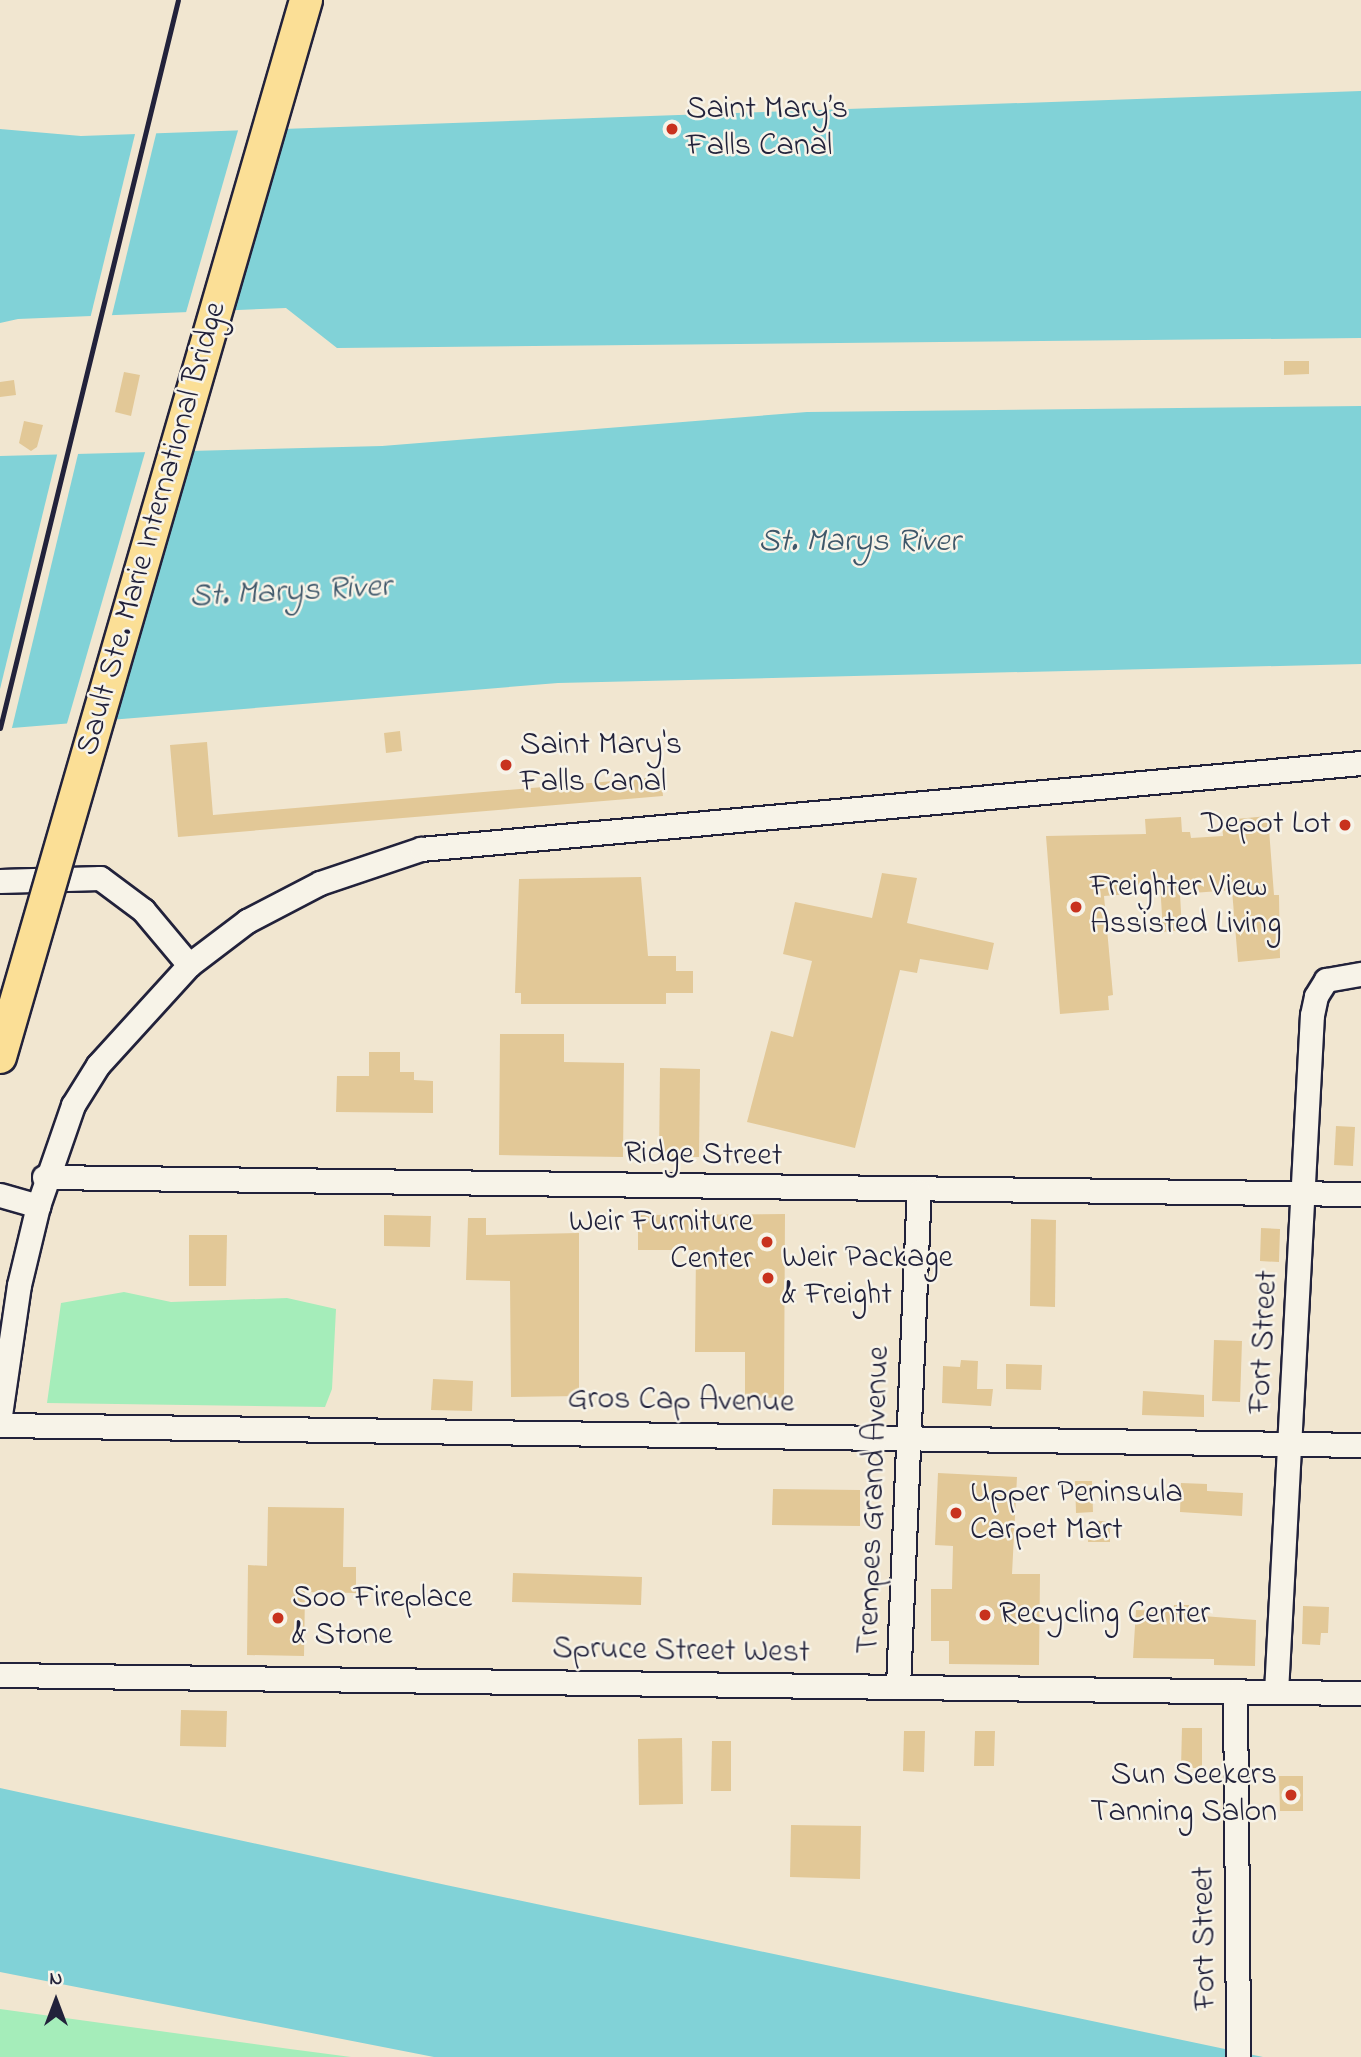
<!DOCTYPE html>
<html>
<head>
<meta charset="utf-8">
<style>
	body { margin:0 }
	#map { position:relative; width:1361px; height:2057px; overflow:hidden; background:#f1e6d0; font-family:"Indie Flower",sans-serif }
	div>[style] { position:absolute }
	.green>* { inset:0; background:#a5edba }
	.water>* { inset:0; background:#81d2d7 }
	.pier>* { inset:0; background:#f1e6d0 }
	.building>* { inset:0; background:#e2c897 }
	.roads { filter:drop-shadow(2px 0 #22223b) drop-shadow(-2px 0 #22223b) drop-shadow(0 2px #22223b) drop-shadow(0 -2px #22223b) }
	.minor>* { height:23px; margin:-11.5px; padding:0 11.5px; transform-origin:11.5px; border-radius:11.5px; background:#f7f3e8 }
	.rail>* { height:5px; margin:-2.5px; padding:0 2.5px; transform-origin:2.5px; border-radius:2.5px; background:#22223b }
	.bridges { filter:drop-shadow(2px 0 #22223b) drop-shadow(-2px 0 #22223b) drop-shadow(0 2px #22223b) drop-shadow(0 -2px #22223b) }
	.highway-bridge>* { height:32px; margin:-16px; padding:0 16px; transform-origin:16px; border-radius:16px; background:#fbdf96 }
	.dots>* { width:19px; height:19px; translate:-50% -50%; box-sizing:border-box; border:4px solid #f7f3e8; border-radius:50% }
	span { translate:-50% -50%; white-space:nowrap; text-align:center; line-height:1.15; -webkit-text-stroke:5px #f7f3e8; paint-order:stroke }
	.poi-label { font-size:32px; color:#22223b }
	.left { translate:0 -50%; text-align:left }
	.right { translate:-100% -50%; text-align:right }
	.street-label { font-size:32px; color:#22223b }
	.water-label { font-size:33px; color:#3e576a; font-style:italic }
	.north { position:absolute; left:21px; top:1966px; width:70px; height:70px; -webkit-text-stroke:5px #f7f3e8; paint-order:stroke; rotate:0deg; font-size:19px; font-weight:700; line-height:28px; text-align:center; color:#22223b }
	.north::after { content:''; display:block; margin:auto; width:24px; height:32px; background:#22223b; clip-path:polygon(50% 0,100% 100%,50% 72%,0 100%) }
</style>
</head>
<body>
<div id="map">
	<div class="green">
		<div style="clip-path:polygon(124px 1292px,171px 1302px,287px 1298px,336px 1309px,332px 1389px,325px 1407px,47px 1403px,61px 1303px)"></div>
		<div style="clip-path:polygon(0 2009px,290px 2049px,351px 2057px,0 2057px)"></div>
	</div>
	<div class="water">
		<div style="clip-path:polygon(1361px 91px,1361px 338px,337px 348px,286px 308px,18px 319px,0 323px,0 129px,81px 136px)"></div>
		<div style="clip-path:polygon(1361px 406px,1361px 664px,558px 683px,0 729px,0 456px,382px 446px,807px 412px)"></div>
		<div style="clip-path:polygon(0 1788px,446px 1885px,1263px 2057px,434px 2057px,0 1972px)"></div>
	</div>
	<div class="pier">
		<div style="clip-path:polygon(276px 126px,222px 314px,185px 316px,239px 127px)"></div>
		<div style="clip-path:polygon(136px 130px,157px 130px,111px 319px,90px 319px)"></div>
		<div style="clip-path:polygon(184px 448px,107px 724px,66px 727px,146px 449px)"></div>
		<div style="clip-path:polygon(79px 450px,11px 732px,0 733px,0 689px,58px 451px)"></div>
	</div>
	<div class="building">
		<div style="clip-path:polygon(1284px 361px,1309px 361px,1309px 374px,1284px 375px)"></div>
		<div style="clip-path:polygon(124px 372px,140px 375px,131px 416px,115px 412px)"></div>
		<div style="clip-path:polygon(14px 380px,16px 395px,0 397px,0 382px)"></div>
		<div style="clip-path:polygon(24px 421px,43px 425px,37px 447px,31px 451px,19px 443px)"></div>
		<div style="clip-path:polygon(400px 731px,402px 751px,386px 753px,384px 733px)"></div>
		<div style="clip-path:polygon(207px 742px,213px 815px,661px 777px,663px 796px,178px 837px,170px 745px)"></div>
		<div style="clip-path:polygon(1268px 816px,1274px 895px,1279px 895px,1280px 958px,1238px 962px,1232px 890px,1180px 894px,1182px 930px,1163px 932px,1160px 883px,1128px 886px,1129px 894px,1104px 896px,1113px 995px,1108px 996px,1109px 1010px,1060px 1014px,1046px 836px,1146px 834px,1145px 819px,1181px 817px,1182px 832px,1190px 832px,1191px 838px,1223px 836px,1222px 825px,1237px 824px,1236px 819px)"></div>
		<div style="clip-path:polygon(882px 873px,917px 878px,907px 923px,994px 943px,988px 970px,920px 959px,917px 973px,900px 970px,855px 1148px,747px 1122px,771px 1031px,793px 1037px,812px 961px,783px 954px,795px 902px,872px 918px)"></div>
		<div style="clip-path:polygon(641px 877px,648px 956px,676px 956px,676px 971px,693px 971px,693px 993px,666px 993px,666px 1004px,521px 1004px,521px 993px,515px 993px,519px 879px)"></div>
		<div style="clip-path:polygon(500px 1034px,564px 1034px,564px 1062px,624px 1063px,623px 1157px,499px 1155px)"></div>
		<div style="clip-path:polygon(369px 1052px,400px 1052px,400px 1072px,414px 1072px,414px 1080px,433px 1081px,433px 1113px,336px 1112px,337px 1076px,369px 1076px)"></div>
		<div style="clip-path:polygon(660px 1068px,700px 1069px,699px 1157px,659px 1157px)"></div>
		<div style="clip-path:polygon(1336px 1126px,1355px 1127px,1353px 1166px,1334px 1165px)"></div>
		<div style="clip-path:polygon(785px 1214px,784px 1398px,745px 1397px,745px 1352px,695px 1352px,696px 1250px,638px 1250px,638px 1215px)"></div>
		<div style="clip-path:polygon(384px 1215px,431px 1216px,430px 1247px,384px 1246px)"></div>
		<div style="clip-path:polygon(468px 1218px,486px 1218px,486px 1235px,579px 1233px,579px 1396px,511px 1397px,510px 1281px,466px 1280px)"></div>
		<div style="clip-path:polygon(1031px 1219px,1056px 1220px,1055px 1307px,1030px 1306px)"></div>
		<div style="clip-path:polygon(1261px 1228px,1280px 1229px,1279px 1262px,1260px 1261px)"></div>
		<div style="clip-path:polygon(189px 1235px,227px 1235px,226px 1286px,189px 1286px)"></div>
		<div style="clip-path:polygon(1214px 1340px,1242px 1341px,1240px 1402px,1212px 1401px)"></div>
		<div style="clip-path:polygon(961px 1360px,978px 1361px,977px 1389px,993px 1389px,991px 1406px,942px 1403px,943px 1366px,960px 1367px)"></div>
		<div style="clip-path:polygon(1006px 1364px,1042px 1365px,1041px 1390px,1006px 1389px)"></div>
		<div style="clip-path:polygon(433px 1379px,473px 1381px,472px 1411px,431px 1410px)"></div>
		<div style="clip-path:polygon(1143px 1391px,1204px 1395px,1204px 1417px,1142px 1415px)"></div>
		<div style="clip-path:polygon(938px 1473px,1017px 1477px,1012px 1574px,1040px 1574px,1039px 1665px,949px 1664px,949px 1641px,931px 1641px,931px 1589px,952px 1589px,953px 1546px,935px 1545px)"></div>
		<div style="clip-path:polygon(1075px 1481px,1092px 1481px,1093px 1512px,1076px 1513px)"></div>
		<div style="clip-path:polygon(1181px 1483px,1207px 1484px,1207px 1491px,1243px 1493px,1242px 1516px,1180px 1512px)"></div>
		<div style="clip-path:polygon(773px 1489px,860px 1490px,860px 1526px,772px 1525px)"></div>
		<div style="clip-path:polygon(268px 1507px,344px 1508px,343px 1567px,356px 1567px,356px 1593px,305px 1592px,304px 1656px,247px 1655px,248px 1565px,267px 1566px)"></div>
		<div style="clip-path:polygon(1089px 1521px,1110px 1521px,1110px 1542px,1088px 1542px)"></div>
		<div style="clip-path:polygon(513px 1573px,642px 1577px,641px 1605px,512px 1602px)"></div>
		<div style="clip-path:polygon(1174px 1605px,1189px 1605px,1189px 1615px,1256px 1620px,1255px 1666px,1214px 1665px,1214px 1659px,1133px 1658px,1136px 1610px,1174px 1611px)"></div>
		<div style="clip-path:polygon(1303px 1606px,1329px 1607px,1328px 1633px,1321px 1633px,1320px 1645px,1302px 1644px)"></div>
		<div style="clip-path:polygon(181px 1710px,227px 1711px,226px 1747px,180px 1746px)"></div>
		<div style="clip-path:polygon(1182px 1728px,1202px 1728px,1202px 1768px,1181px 1768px)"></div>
		<div style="clip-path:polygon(904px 1731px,925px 1731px,924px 1772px,903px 1771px)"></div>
		<div style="clip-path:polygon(975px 1731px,995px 1731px,994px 1766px,974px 1766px)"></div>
		<div style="clip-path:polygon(682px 1738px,683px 1804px,639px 1805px,638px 1739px)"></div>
		<div style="clip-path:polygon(712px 1741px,731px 1741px,731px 1791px,711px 1791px)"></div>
		<div style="clip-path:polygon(1279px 1776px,1303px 1776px,1303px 1811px,1280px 1811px)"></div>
		<div style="clip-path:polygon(791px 1825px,861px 1826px,860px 1879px,790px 1877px)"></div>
	</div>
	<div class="roads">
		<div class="minor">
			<div style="left:0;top:881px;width:100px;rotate:-1.7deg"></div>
			<div style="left:100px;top:878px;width:54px;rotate:36.7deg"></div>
			<div style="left:143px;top:910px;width:72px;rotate:50.1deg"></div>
			<div style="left:44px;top:1177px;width:1317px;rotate:0.74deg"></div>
			<div style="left:0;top:1195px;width:40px;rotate:16deg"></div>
			<div style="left:0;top:1415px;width:131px;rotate:-81.7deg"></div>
			<div style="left:19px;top:1285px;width:81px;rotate:-76.5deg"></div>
			<div style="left:38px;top:1206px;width:107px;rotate:-70.9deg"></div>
			<div style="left:73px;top:1105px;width:47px;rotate:-58deg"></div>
			<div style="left:98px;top:1065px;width:135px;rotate:-47.7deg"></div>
			<div style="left:189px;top:965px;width:73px;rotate:-37.2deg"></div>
			<div style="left:247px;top:921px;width:82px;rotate:-27.5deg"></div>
			<div style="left:320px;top:883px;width:107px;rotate:-18.6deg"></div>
			<div style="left:421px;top:849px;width:944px;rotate:-5.23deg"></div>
			<div style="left:0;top:1425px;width:1361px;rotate:0.84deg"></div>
			<div style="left:0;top:1675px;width:1361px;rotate:0.76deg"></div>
			<div style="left:898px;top:1686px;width:495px;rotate:-87.6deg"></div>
			<div style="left:1235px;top:1692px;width:365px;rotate:89.5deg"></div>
			<div style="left:1276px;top:1692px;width:678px;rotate:-86.96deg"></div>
			<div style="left:1312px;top:1015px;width:19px;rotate:-78deg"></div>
			<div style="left:1316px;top:996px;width:19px;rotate:-58deg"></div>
			<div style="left:1326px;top:980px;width:36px;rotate:-10deg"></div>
		</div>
	</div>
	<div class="rail">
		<div style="left:0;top:728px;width:749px;rotate:-76.26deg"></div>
	</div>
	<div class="bridges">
		<div class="highway-bridge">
			<div style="left:0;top:1057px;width:1100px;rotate:-73.85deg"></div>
		</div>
	</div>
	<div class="dots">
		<div style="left:672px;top:129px;background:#c8321e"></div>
		<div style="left:506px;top:765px;background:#c8321e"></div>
		<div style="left:1345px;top:825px;background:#c8321e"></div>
		<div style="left:1076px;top:907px;background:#c8321e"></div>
		<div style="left:767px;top:1242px;background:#c8321e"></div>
		<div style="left:768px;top:1278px;background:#c8321e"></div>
		<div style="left:956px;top:1513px;background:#c8321e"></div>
		<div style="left:985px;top:1615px;background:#c8321e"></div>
		<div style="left:278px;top:1618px;background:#c8321e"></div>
		<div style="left:1291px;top:1795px;background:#c8321e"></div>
	</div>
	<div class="poi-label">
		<span class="left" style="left:686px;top:129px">Saint Mary’s<br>Falls Canal</span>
		<span class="left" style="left:520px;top:765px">Saint Mary's<br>Falls Canal</span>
		<span class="right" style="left:1331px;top:825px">Depot Lot</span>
		<span class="left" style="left:1090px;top:907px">Freighter View<br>Assisted Living</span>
		<span class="right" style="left:753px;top:1242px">Weir Furniture<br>Center</span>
		<span class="left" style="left:782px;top:1278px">Weir Package<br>&amp; Freight</span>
		<span class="left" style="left:970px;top:1513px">Upper Peninsula<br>Carpet Mart</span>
		<span class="left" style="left:292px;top:1618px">Soo Fireplace<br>&amp; Stone</span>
		<span class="left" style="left:999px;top:1615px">Recycling Center</span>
		<span class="right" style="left:1277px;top:1795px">Sun Seekers<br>Tanning Salon</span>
	</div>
	<div class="street-label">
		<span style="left:153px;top:529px;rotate:-74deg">Sault Ste. Marie International Bridge</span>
		<span style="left:703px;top:1156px;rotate:1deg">Ridge Street</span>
		<span style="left:1265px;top:1342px;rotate:-87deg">Fort Street</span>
		<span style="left:681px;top:1402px;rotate:1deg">Gros Cap Avenue</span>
		<span style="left:875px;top:1500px;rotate:-88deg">Trempes Grand Avenue</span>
		<span style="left:681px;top:1652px;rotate:1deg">Spruce Street West</span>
		<span style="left:1206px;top:1938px;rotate:-91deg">Fort Street</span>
	</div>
	<div class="water-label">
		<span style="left:859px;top:543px">St. Marys River</span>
		<span style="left:290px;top:593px;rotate:-3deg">St. Marys River</span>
	</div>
	<div class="north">N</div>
</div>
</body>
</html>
